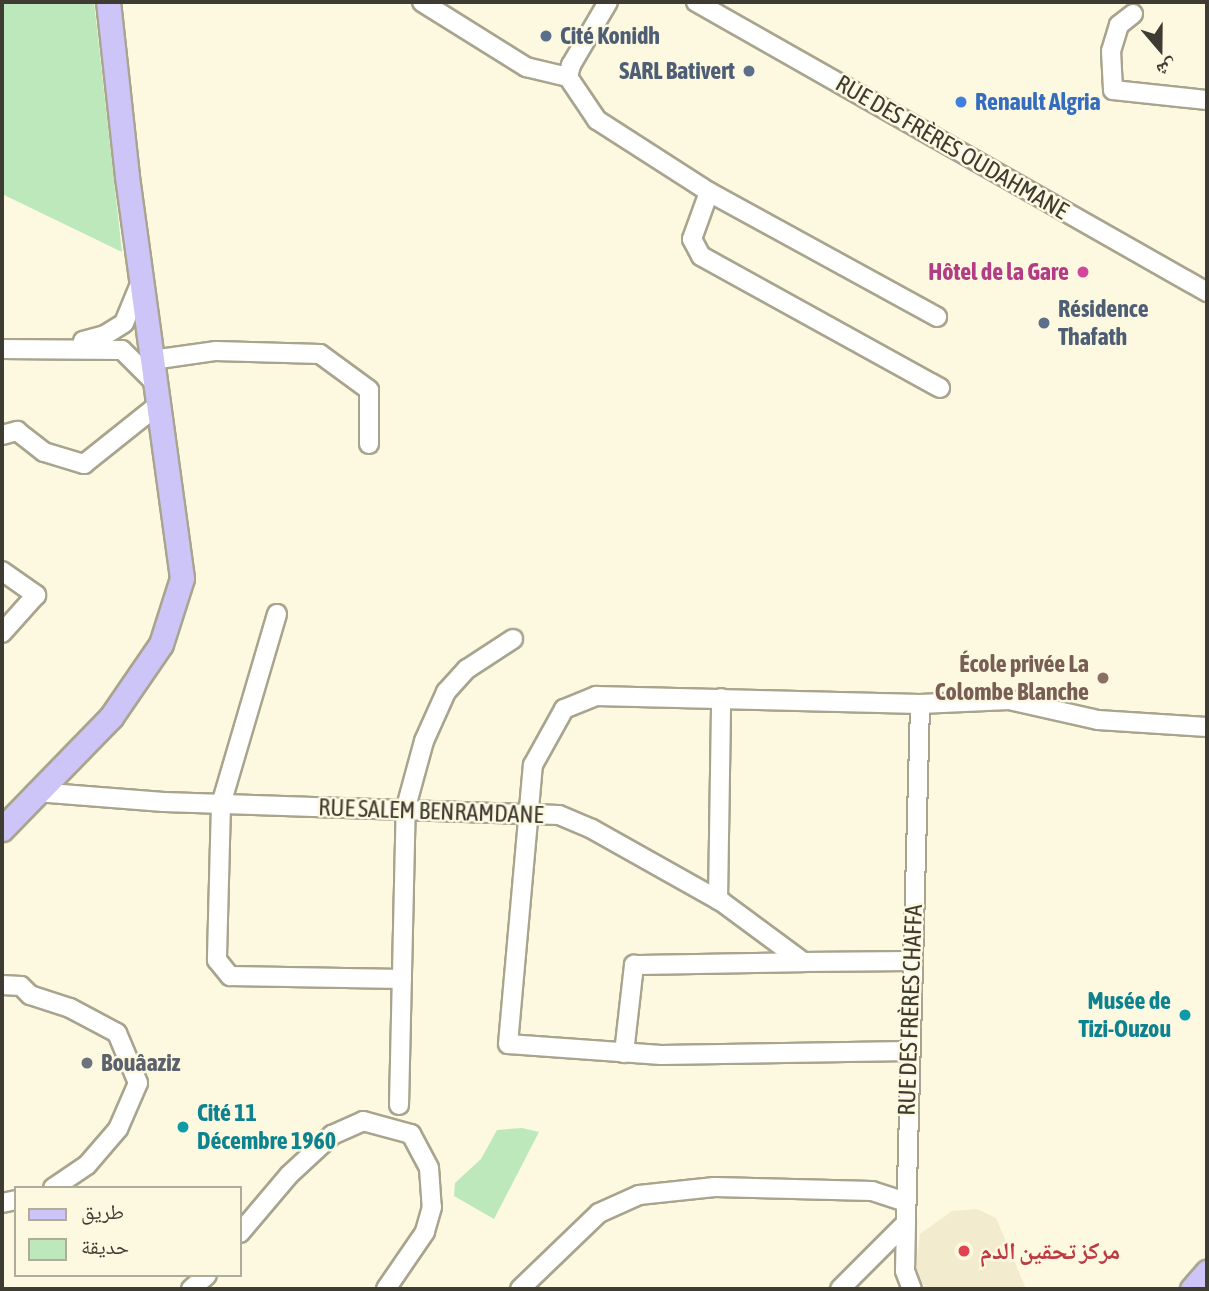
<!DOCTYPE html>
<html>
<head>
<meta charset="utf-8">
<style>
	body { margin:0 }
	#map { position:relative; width:1209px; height:1291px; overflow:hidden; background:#fdf8e0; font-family:"Asap Condensed","Noto Naskh Arabic",sans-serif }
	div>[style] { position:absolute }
	.built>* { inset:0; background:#f2ebcd }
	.green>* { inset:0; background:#bce8bb }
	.roads { filter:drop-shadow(2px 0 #a8a48e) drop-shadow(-2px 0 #a8a48e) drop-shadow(0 2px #a8a48e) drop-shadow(0 -2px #a8a48e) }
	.minor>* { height:18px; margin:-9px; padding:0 9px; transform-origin:9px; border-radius:9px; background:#fff }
	.major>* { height:23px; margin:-11.5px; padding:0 11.5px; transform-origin:11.5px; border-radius:11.5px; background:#cdc4f7 }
	.dots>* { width:19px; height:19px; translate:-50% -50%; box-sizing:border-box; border:4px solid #fdf8e0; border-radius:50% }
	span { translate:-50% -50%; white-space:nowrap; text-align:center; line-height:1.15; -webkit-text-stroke:5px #fdf8e0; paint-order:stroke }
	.service-label { font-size:24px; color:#4e5e75; font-weight:700 }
	.left { translate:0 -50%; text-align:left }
	.right { translate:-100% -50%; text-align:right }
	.shop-label { font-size:24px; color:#366cbe; font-weight:700 }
	.street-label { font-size:24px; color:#3d3b32 }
	.hotel-label { font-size:24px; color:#b23c85; font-weight:700 }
	.education-label { font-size:24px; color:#785e54; font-weight:700 }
	.culture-label { font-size:24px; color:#0d838f; font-weight:700 }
	.worship-label { font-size:24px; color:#5b616d; font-weight:700 }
	.health-label { font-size:24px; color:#be3a42; font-weight:700 }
	.frame { position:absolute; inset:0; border:4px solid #3d3b32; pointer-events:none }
	.legend { position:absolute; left:14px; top:1186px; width:228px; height:91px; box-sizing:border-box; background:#fdf8e0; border:2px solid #b0ac9a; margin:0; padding:9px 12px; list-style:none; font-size:21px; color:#3d3b32 }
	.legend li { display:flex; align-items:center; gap:14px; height:35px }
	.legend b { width:35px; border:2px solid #b0ac9a }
	.north { position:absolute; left:1125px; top:14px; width:70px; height:70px; -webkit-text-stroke:5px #fdf8e0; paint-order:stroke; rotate:160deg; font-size:19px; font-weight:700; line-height:28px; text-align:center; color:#3d3b32 }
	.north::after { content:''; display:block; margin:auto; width:24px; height:32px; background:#3d3b32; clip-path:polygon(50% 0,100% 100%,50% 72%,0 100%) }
</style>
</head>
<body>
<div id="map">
	<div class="built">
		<div style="clip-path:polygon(977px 1209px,996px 1218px,1026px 1289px,925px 1289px,916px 1267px,920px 1234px,952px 1211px)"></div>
	</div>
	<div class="green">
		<div style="clip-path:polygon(2px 2px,94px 2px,122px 252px,2px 194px)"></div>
		<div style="clip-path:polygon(522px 1128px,539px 1132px,494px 1219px,454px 1196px,455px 1183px,481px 1159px,497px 1130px)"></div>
	</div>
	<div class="roads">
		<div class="minor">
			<div style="left:422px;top:2px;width:123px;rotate:32deg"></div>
			<div style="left:526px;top:67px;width:43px;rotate:13.4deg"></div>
			<div style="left:608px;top:2px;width:73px;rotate:120.4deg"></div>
			<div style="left:571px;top:65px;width:12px;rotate:104deg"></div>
			<div style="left:568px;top:77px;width:52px;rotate:56deg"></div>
			<div style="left:597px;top:120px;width:133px;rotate:32.7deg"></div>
			<div style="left:709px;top:192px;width:260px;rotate:28.7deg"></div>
			<div style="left:696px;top:2px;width:588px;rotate:29.58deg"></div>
			<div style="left:1133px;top:14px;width:18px;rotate:142deg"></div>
			<div style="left:1119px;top:25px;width:27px;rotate:107deg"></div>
			<div style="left:1111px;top:51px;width:39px;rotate:87deg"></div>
			<div style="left:1113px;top:90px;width:95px;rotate:6.1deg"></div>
			<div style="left:709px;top:192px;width:50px;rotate:109.9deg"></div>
			<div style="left:692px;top:239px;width:19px;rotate:62deg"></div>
			<div style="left:701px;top:256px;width:273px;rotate:28.9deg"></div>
			<div style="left:83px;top:341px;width:23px;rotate:-15deg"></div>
			<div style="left:105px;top:335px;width:22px;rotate:-32deg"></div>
			<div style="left:124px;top:323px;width:42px;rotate:-67.7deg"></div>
			<div style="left:2px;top:349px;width:120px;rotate:0.5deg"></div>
			<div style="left:122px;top:350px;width:47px;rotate:45deg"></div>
			<div style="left:152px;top:360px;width:65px;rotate:-8deg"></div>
			<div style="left:216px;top:351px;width:104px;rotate:1.7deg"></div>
			<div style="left:320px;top:354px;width:61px;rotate:36.3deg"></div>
			<div style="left:369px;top:390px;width:54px;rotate:90deg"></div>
			<div style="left:2px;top:435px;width:16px;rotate:-15deg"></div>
			<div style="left:17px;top:431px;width:34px;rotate:38deg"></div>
			<div style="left:44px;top:452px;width:42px;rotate:16.7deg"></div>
			<div style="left:84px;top:464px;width:95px;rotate:-38.6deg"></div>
			<div style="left:2px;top:571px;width:42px;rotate:35.2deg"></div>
			<div style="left:36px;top:595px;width:51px;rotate:131.8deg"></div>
			<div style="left:277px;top:614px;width:198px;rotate:106.4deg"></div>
			<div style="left:221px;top:804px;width:156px;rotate:91.5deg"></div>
			<div style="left:217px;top:960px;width:21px;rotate:51deg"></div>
			<div style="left:230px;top:976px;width:172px;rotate:1deg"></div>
			<div style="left:36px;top:792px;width:128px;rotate:4.5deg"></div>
			<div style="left:164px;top:802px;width:395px;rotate:1.9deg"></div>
			<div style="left:559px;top:815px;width:36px;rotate:23deg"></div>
			<div style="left:592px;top:829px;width:149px;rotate:29.3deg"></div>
			<div style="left:722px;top:902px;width:101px;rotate:36.5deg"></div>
			<div style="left:803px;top:962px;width:109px;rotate:-0.5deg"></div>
			<div style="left:718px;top:900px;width:202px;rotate:-89.1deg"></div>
			<div style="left:2px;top:985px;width:19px;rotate:3deg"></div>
			<div style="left:21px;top:986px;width:13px;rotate:45deg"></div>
			<div style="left:30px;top:995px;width:42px;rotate:18deg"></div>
			<div style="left:70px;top:1008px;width:53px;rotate:28deg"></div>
			<div style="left:117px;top:1033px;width:54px;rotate:67.2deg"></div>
			<div style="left:138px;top:1083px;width:50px;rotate:113.5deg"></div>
			<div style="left:118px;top:1129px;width:48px;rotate:130.7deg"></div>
			<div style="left:87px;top:1165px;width:41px;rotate:145.9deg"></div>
			<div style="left:909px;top:1051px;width:248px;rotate:179.1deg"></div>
			<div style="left:661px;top:1055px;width:153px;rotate:-175.9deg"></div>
			<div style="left:508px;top:1044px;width:280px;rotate:-84.9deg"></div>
			<div style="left:533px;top:765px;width:64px;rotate:-61deg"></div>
			<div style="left:564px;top:709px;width:35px;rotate:-22deg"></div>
			<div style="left:596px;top:696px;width:324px;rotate:1.4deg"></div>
			<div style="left:920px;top:704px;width:89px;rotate:-2.6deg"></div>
			<div style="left:1009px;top:700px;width:91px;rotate:12.7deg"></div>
			<div style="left:1098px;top:720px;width:109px;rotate:3.7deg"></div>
			<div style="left:624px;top:1053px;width:89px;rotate:-83.5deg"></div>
			<div style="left:634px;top:965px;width:169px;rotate:-1deg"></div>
			<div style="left:399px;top:1105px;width:298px;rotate:-88.7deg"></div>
			<div style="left:406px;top:807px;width:68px;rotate:-74.7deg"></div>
			<div style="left:424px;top:741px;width:54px;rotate:-65.8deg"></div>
			<div style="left:446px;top:692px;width:31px;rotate:-48deg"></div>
			<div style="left:467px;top:669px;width:55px;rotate:-33.1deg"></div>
			<div style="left:2px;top:1203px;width:14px;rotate:-12deg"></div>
			<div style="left:906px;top:1223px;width:48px;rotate:91.2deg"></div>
			<div style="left:905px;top:1271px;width:19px;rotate:69deg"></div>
			<div style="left:240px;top:1233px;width:76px;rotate:-49.8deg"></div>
			<div style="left:289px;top:1175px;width:59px;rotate:-42.9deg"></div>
			<div style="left:332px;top:1135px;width:34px;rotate:-24deg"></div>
			<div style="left:363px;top:1121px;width:50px;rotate:15.2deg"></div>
			<div style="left:411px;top:1134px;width:38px;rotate:62deg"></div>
			<div style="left:429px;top:1168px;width:39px;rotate:86deg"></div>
			<div style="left:432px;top:1207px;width:26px;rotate:106deg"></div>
			<div style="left:425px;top:1232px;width:69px;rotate:124.4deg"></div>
			<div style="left:191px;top:1289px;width:21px;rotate:-41deg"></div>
			<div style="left:520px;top:1289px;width:110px;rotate:-43.9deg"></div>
			<div style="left:599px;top:1213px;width:44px;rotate:-24.2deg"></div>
			<div style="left:639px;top:1195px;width:76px;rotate:-6deg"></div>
			<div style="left:715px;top:1187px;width:157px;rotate:1.5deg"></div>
			<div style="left:872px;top:1191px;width:36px;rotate:18deg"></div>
			<div style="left:840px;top:1289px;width:93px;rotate:-45deg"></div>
			<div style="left:906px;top:1223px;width:519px;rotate:-88.45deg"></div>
		</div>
		<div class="major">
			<div style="left:2px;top:829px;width:156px;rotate:-45.8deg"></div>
			<div style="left:111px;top:717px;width:88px;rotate:-55.6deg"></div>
			<div style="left:161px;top:644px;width:69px;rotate:-72.3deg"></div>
			<div style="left:182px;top:578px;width:406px;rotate:-97.8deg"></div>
			<div style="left:127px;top:176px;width:175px;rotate:-96.2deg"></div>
			<div style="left:1192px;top:1289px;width:23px;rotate:-49deg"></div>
		</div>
	</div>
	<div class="dots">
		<div style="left:546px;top:36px;background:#5c6f8a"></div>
		<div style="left:749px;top:71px;background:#5c6f8a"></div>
		<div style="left:961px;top:102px;background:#3f7fe0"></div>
		<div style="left:1083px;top:272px;background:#d1479c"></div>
		<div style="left:1044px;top:323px;background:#5c6f8a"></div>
		<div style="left:1103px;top:678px;background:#8d6e63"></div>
		<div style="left:1185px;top:1015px;background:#0f9aa8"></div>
		<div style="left:87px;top:1063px;background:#6b7280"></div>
		<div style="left:183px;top:1127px;background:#0f9aa8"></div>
		<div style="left:964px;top:1251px;background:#e0444e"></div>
	</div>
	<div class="service-label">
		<span class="left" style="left:560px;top:36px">Cité Konidh</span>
		<span class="right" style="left:735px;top:71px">SARL Bativert</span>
		<span class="left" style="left:1058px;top:323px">Résidence<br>Thafath</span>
	</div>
	<div class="shop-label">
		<span class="left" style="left:975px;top:102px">Renault Algria</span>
	</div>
	<div class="street-label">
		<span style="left:952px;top:147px;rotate:30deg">RUE DES FRÈRES OUDAHMANE</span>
		<span style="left:431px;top:811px;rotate:2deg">RUE SALEM BENRAMDANE</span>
		<span style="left:910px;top:1010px;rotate:-88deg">RUE DES FRÈRES CHAFFA</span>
	</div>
	<div class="hotel-label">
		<span class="right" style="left:1069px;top:272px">Hôtel de la Gare</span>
	</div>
	<div class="education-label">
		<span class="right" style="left:1089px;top:678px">École privée La<br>Colombe Blanche</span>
	</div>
	<div class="culture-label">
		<span class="right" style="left:1171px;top:1015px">Musée de<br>Tizi-Ouzou</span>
		<span class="left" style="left:197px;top:1127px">Cité 11<br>Décembre 1960</span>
	</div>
	<div class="worship-label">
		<span class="left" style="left:101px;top:1063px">Bouâaziz</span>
	</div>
	<div class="health-label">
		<span class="left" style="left:980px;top:1251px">مركز تحقين الدم</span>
	</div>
	<div class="frame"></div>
	<ul class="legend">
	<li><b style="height:9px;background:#cdc4f7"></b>طريق</li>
	<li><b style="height:19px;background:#bce8bb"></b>حديقة</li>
	</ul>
	<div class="north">ش</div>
</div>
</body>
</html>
